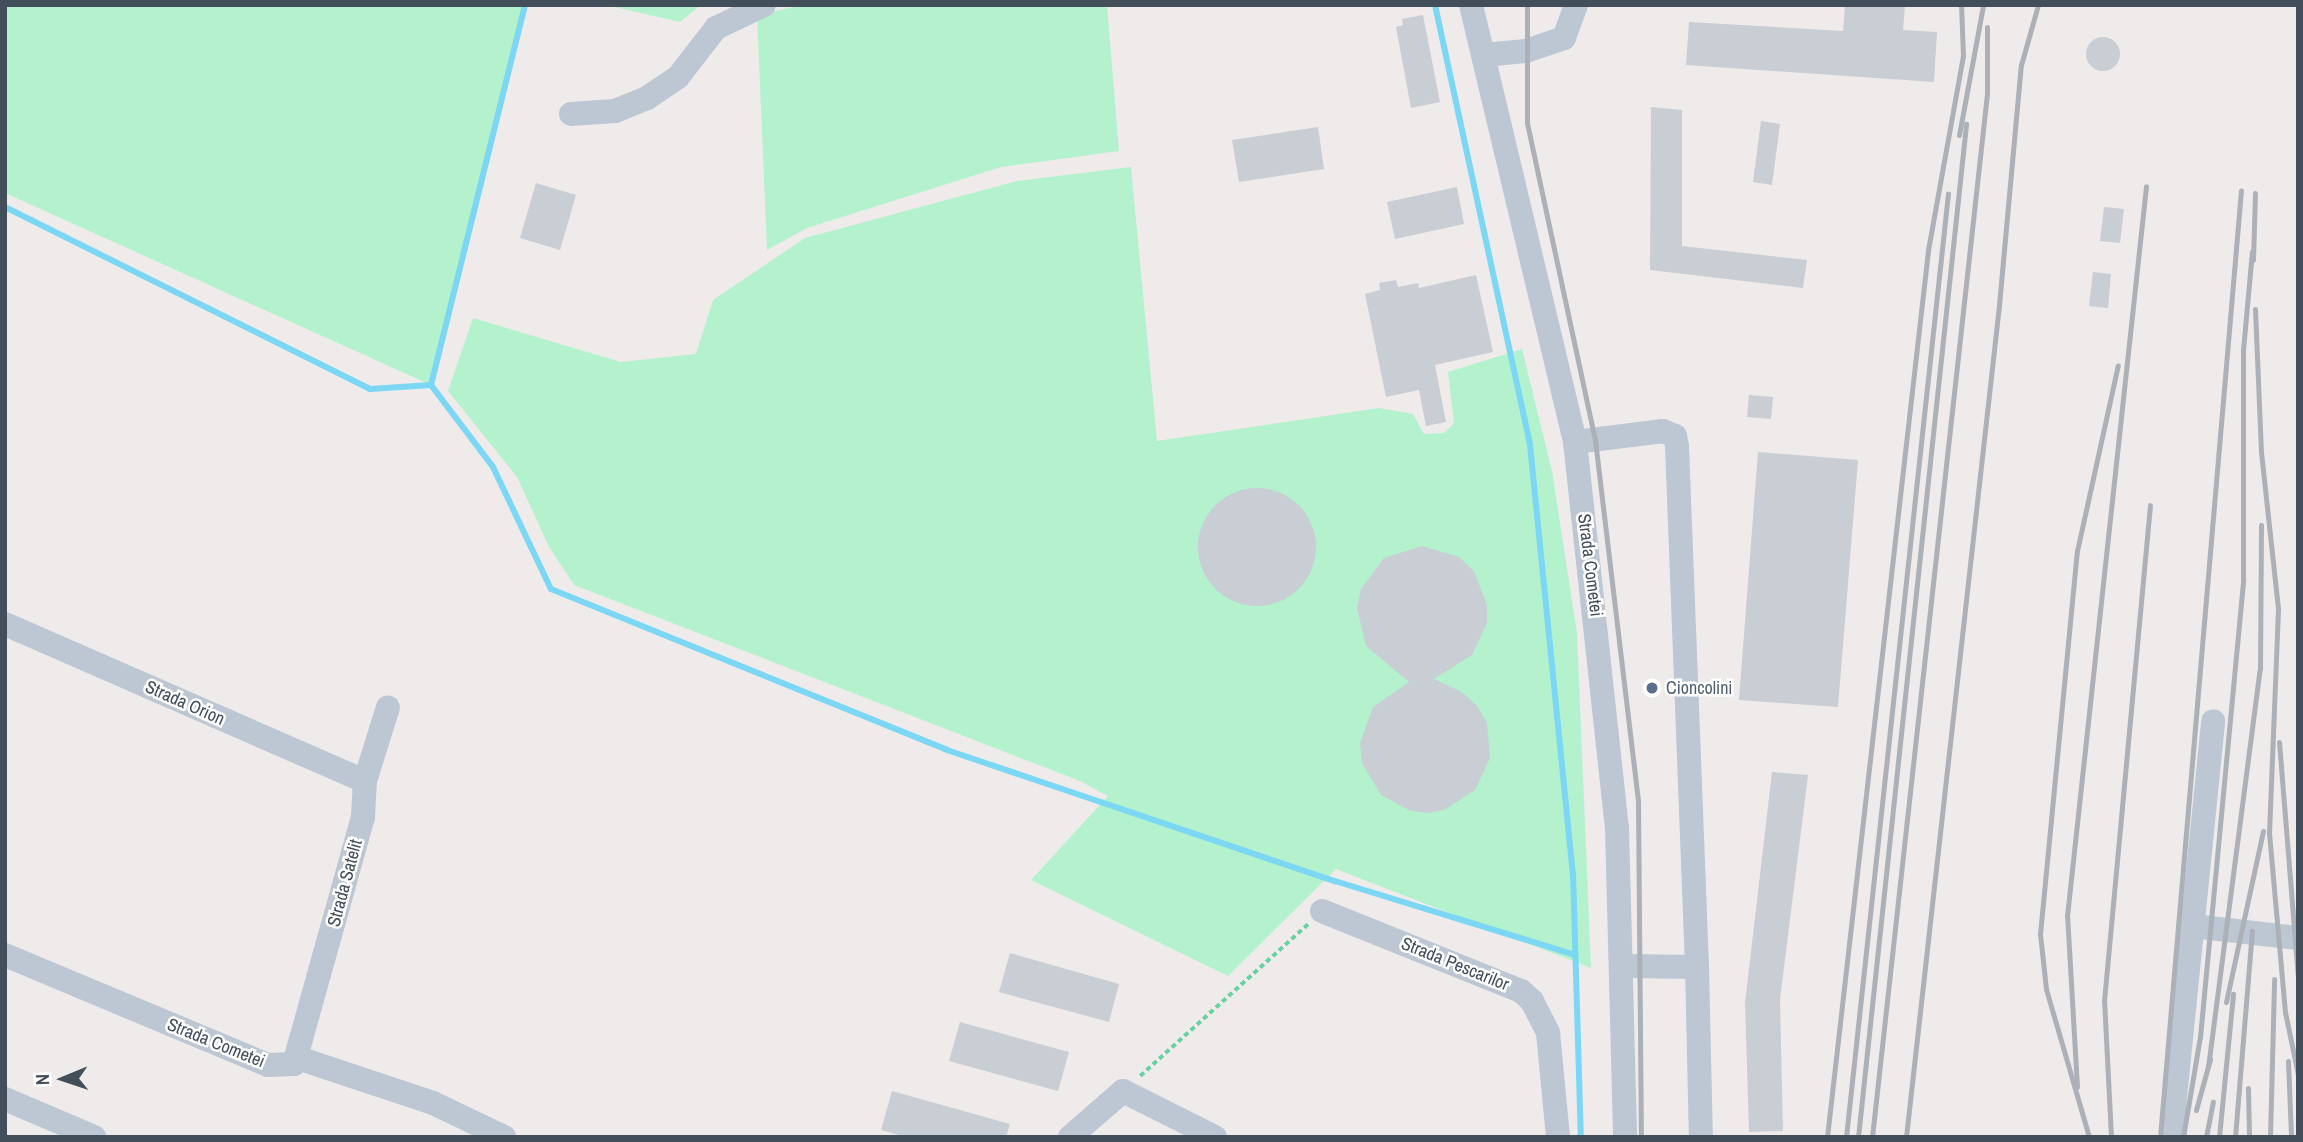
<!DOCTYPE html>
<html>
<head>
<meta charset="utf-8">
<style>
	body { margin:0 }
	#map { position:relative; width:2303px; height:1142px; overflow:hidden; background:#efebeb; font-family:"Archivo Narrow",sans-serif }
	div>[style] { position:absolute }
	.green>* { inset:0; background:#b3f2cd }
	.stream>* { height:6px; margin:-3px; padding:0 3px; transform-origin:3px; border-radius:3px; background:#7bd7f4 }
	.building>* { inset:0; background:#c9cdd4 }
	.round { border-radius:50% }
	.path>* { height:3.5px; margin-top:-1.75px; transform-origin:0; background:repeating-linear-gradient(90deg,#68d3a2 0 5px,transparent 0 8.5px) }
	.minor>* { height:24px; margin:-12px; padding:0 12px; transform-origin:12px; border-radius:12px; background:#bcc7d3 }
	.rail>* { height:5px; margin:-2.5px; padding:0 2.5px; transform-origin:2.5px; border-radius:2.5px; background:#acb0b7 }
	.dots>* { width:19px; height:19px; translate:-50% -50%; box-sizing:border-box; border:4px solid #fff; border-radius:50% }
	span { translate:-50% -50%; white-space:nowrap; text-align:center; line-height:1.15; -webkit-text-stroke:5px #fff; paint-order:stroke }
	.street-label { font-size:18px; color:#424e5a }
	.service-label { font-size:18px; color:#4e5e75 }
	.left { translate:0 -50%; text-align:left }
	.frame { position:absolute; inset:0; border:7px solid #424e5a; pointer-events:none }
	.north { position:absolute; left:28px; top:1044px; width:70px; height:70px; -webkit-text-stroke:5px #fff; paint-order:stroke; rotate:268deg; font-size:19px; font-weight:700; line-height:28px; text-align:center; color:#424e5a }
	.north::after { content:''; display:block; margin:auto; width:24px; height:32px; background:#424e5a; clip-path:polygon(50% 0,100% 100%,50% 72%,0 100%) }
</style>
</head>
<body>
<div id="map">
	<div class="green">
		<div style="clip-path:polygon(5px 5px,525px 5px,431px 385px,5px 193px)"></div>
		<div style="clip-path:polygon(606px 5px,701px 5px,680px 22px)"></div>
		<div style="clip-path:polygon(803px 5px,1107px 5px,1119px 151px,1001px 167px,807px 228px,767px 250px,757px 15px)"></div>
		<div style="clip-path:polygon(1131px 167px,1157px 441px,1379px 408px,1413px 414px,1424px 434px,1444px 433px,1454px 423px,1448px 372px,1522px 349px,1552px 471px,1577px 633px,1591px 968px,1336px 869px,1228px 976px,1031px 880px,1108px 796px,1080px 781px,574px 585px,549px 547px,517px 477px,448px 391px,473px 318px,621px 362px,696px 354px,713px 300px,805px 238px,1017px 181px)"></div>
	</div>
	<div class="stream">
		<div style="left:1435px;top:5px;width:450px;rotate:77.8deg"></div>
		<div style="left:1530px;top:445px;width:430px;rotate:84.3deg"></div>
		<div style="left:1573px;top:873px;width:264px;rotate:88.3deg"></div>
		<div style="left:5px;top:207px;width:408px;rotate:26.5deg"></div>
		<div style="left:370px;top:389px;width:61px;rotate:-3.8deg"></div>
		<div style="left:431px;top:385px;width:391px;rotate:-76.1deg"></div>
		<div style="left:431px;top:385px;width:103px;rotate:52.9deg"></div>
		<div style="left:493px;top:467px;width:135px;rotate:64.6deg"></div>
		<div style="left:551px;top:589px;width:427px;rotate:22.1deg"></div>
		<div style="left:947px;top:750px;width:410px;rotate:18.7deg"></div>
		<div style="left:1335px;top:881px;width:251px;rotate:17.1deg"></div>
	</div>
	<div class="building">
		<div style="clip-path:polygon(1845px 5px,1905px 5px,1903px 30px,1937px 32px,1934px 82px,1686px 65px,1689px 22px,1843px 31px)"></div>
		<div style="clip-path:polygon(1423px 15px,1440px 102px,1411px 108px,1396px 27px,1403px 25px,1402px 19px)"></div>
		<div class="round" style="left:2086px;top:37px;width:34px;height:34px"></div>
		<div style="clip-path:polygon(1651px 107px,1682px 110px,1682px 246px,1807px 260px,1803px 288px,1650px 270px)"></div>
		<div style="clip-path:polygon(1761px 121px,1780px 124px,1772px 185px,1753px 182px)"></div>
		<div style="clip-path:polygon(1318px 127px,1324px 169px,1239px 182px,1232px 140px)"></div>
		<div style="clip-path:polygon(536px 183px,576px 195px,560px 250px,520px 238px)"></div>
		<div style="clip-path:polygon(1457px 187px,1464px 224px,1395px 239px,1387px 202px)"></div>
		<div style="clip-path:polygon(2104px 207px,2124px 209px,2120px 243px,2100px 241px)"></div>
		<div style="clip-path:polygon(2093px 272px,2111px 274px,2108px 308px,2089px 306px)"></div>
		<div style="clip-path:polygon(1476px 275px,1493px 352px,1435px 365px,1446px 422px,1426px 426px,1419px 390px,1386px 397px,1365px 294px,1380px 290px,1379px 283px,1396px 280px,1398px 287px,1418px 283px,1419px 288px)"></div>
		<div style="clip-path:polygon(1749px 395px,1773px 397px,1771px 419px,1747px 417px)"></div>
		<div style="clip-path:polygon(1758px 452px,1858px 460px,1838px 707px,1739px 700px)"></div>
		<div class="round" style="left:1198px;top:488px;width:118px;height:118px"></div>
		<div style="clip-path:polygon(1422px 546px,1459px 557px,1474px 571px,1487px 605px,1487px 623px,1472px 655px,1434px 679px,1462px 692px,1477px 706px,1487px 723px,1490px 758px,1475px 790px,1446px 809px,1429px 813px,1411px 811px,1381px 795px,1362px 763px,1360px 743px,1373px 707px,1409px 682px,1366px 646px,1357px 608px,1361px 589px,1384px 558px)"></div>
		<div style="clip-path:polygon(1772px 772px,1808px 775px,1780px 999px,1783px 1131px,1749px 1132px,1745px 1003px)"></div>
		<div style="clip-path:polygon(1010px 953px,1119px 984px,1109px 1022px,999px 992px)"></div>
		<div style="clip-path:polygon(960px 1022px,1069px 1052px,1058px 1091px,949px 1061px)"></div>
		<div style="clip-path:polygon(892px 1091px,1010px 1124px,1006px 1137px,906px 1137px,881px 1130px)"></div>
	</div>
	<div class="path">
		<div style="left:1140px;top:1076px;width:227px;rotate:-42.1deg"></div>
	</div>
	<div class="minor">
		<div style="left:1471px;top:5px;width:449px;rotate:76.6deg"></div>
		<div style="left:1575px;top:442px;width:388px;rotate:83.8deg"></div>
		<div style="left:1617px;top:828px;width:309px;rotate:88.5deg"></div>
		<div style="left:1484px;top:55px;width:42px;rotate:-5.4deg"></div>
		<div style="left:1526px;top:51px;width:40px;rotate:-18.9deg"></div>
		<div style="left:1564px;top:38px;width:35px;rotate:-70deg"></div>
		<div style="left:571px;top:114px;width:44px;rotate:-3.9deg"></div>
		<div style="left:615px;top:111px;width:35px;rotate:-22deg"></div>
		<div style="left:647px;top:98px;width:37px;rotate:-34deg"></div>
		<div style="left:678px;top:77px;width:62px;rotate:-52.2deg"></div>
		<div style="left:716px;top:28px;width:53px;rotate:-25.6deg"></div>
		<div style="left:1575px;top:442px;width:89px;rotate:-7.1deg"></div>
		<div style="left:1663px;top:431px;width:13px;rotate:23deg"></div>
		<div style="left:1675px;top:436px;width:10px;rotate:79deg"></div>
		<div style="left:1677px;top:446px;width:521px;rotate:87.8deg"></div>
		<div style="left:5px;top:624px;width:393px;rotate:23.6deg"></div>
		<div style="left:1322px;top:911px;width:214px;rotate:21.9deg"></div>
		<div style="left:1521px;top:991px;width:15px;rotate:42deg"></div>
		<div style="left:1532px;top:1001px;width:36px;rotate:63deg"></div>
		<div style="left:1548px;top:1033px;width:104px;rotate:84.5deg"></div>
		<div style="left:2193px;top:926px;width:106px;rotate:6.5deg"></div>
		<div style="left:5px;top:955px;width:285px;rotate:22.7deg"></div>
		<div style="left:268px;top:1065px;width:26px;rotate:-2deg"></div>
		<div style="left:294px;top:1064px;width:256px;rotate:-74.4deg"></div>
		<div style="left:363px;top:817px;width:36px;rotate:-87deg"></div>
		<div style="left:365px;top:781px;width:77px;rotate:-72.7deg"></div>
		<div style="left:1623px;top:966px;width:74px;rotate:0.8deg"></div>
		<div style="left:1697px;top:967px;width:170px;rotate:88.7deg"></div>
		<div style="left:298px;top:1058px;width:142px;rotate:18.4deg"></div>
		<div style="left:433px;top:1103px;width:79px;rotate:25.6deg"></div>
		<div style="left:5px;top:1099px;width:97px;rotate:23.1deg"></div>
		<div style="left:1070px;top:1137px;width:70px;rotate:-41deg"></div>
		<div style="left:1123px;top:1091px;width:103px;rotate:26.6deg"></div>
		<div style="left:2171px;top:1137px;width:418px;rotate:-84.2deg"></div>
	</div>
	<div class="rail">
		<div style="left:1527px;top:5px;width:118px;rotate:90deg"></div>
		<div style="left:1527px;top:123px;width:324px;rotate:77.9deg"></div>
		<div style="left:1595px;top:440px;width:365px;rotate:83.2deg"></div>
		<div style="left:1638px;top:802px;width:335px;rotate:89.5deg"></div>
		<div style="left:1959px;top:135px;width:132px;rotate:-79.5deg"></div>
		<div style="left:2253px;top:260px;width:67px;rotate:-88.3deg"></div>
		<div style="left:2255px;top:309px;width:143px;rotate:87.6deg"></div>
		<div style="left:2261px;top:452px;width:158px;rotate:83.8deg"></div>
		<div style="left:2278px;top:609px;width:224px;rotate:92.3deg"></div>
		<div style="left:2269px;top:833px;width:180px;rotate:84.9deg"></div>
		<div style="left:2285px;top:1012px;width:64px;rotate:78.3deg"></div>
		<div style="left:2279px;top:742px;width:235px;rotate:85.4deg"></div>
		<div style="left:2226px;top:1002px;width:175px;rotate:-77.8deg"></div>
		<div style="left:2288px;top:1061px;width:76px;rotate:87.7deg"></div>
		<div style="left:2208px;top:1067px;width:401px;rotate:-82.6deg"></div>
		<div style="left:2260px;top:669px;width:144px;rotate:-89.6deg"></div>
		<div style="left:2077px;top:1087px;width:171px;rotate:-93.3deg"></div>
		<div style="left:2067px;top:916px;width:734px;rotate:-83.82deg"></div>
		<div style="left:2248px;top:1088px;width:49px;rotate:88.8deg"></div>
		<div style="left:2196px;top:1110px;width:53px;rotate:-74.6deg"></div>
		<div style="left:1827px;top:1137px;width:893px;rotate:-83.5deg"></div>
		<div style="left:1928px;top:250px;width:197px;rotate:-79.8deg"></div>
		<div style="left:1963px;top:56px;width:51px;rotate:-92.2deg"></div>
		<div style="left:1846px;top:1137px;width:949px;rotate:-83.83deg"></div>
		<div style="left:1858px;top:1137px;width:1019px;rotate:-83.91deg"></div>
		<div style="left:1872px;top:1137px;width:1050px;rotate:-83.71deg"></div>
		<div style="left:1987px;top:93px;width:66px;rotate:-90deg"></div>
		<div style="left:1906px;top:1137px;width:837px;rotate:-83.62deg"></div>
		<div style="left:1999px;top:305px;width:241px;rotate:-84.8deg"></div>
		<div style="left:2021px;top:65px;width:62px;rotate:-74.2deg"></div>
		<div style="left:2089px;top:1137px;width:154px;rotate:-106.2deg"></div>
		<div style="left:2046px;top:989px;width:55px;rotate:-96.2deg"></div>
		<div style="left:2040px;top:934px;width:385px;rotate:-84.5deg"></div>
		<div style="left:2077px;top:551px;width:190px;rotate:-77.6deg"></div>
		<div style="left:2111px;top:1137px;width:136px;rotate:-92.9deg"></div>
		<div style="left:2104px;top:1001px;width:498px;rotate:-84.7deg"></div>
		<div style="left:2160px;top:1137px;width:950px;rotate:-85.11deg"></div>
		<div style="left:2183px;top:1137px;width:101px;rotate:-80.4deg"></div>
		<div style="left:2200px;top:1037px;width:460px;rotate:-84.6deg"></div>
		<div style="left:2243px;top:579px;width:229px;rotate:-90deg"></div>
		<div style="left:2243px;top:350px;width:99px;rotate:-84.8deg"></div>
		<div style="left:2206px;top:1137px;width:36px;rotate:-79deg"></div>
		<div style="left:2219px;top:1137px;width:144px;rotate:-84.4deg"></div>
		<div style="left:2235px;top:1137px;width:207px;rotate:-85.3deg"></div>
		<div style="left:2270px;top:1137px;width:158px;rotate:-88.5deg"></div>
	</div>
	<div class="dots">
		<div style="left:1652px;top:688px;background:#5c6f8a"></div>
	</div>
	<div class="street-label">
		<span style="left:1590px;top:565px;rotate:83deg">Strada Cometei</span>
		<span style="left:185px;top:703px;rotate:24deg">Strada Orion</span>
		<span style="left:345px;top:883px;rotate:-75deg">Strada Satelit</span>
		<span style="left:1455px;top:964px;rotate:22deg">Strada Pescarilor</span>
		<span style="left:216px;top:1043px;rotate:22deg">Strada Cometei</span>
	</div>
	<div class="service-label">
		<span class="left" style="left:1666px;top:688px">Cioncolini</span>
	</div>
	<div class="frame"></div>
	<div class="north">N</div>
</div>
</body>
</html>
